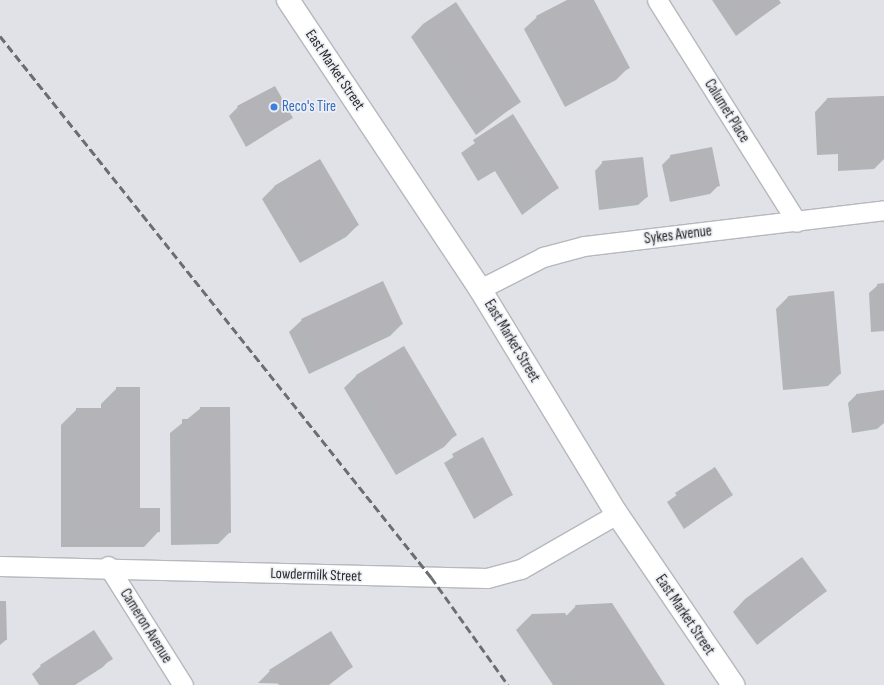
<!DOCTYPE html>
<html>
<head>
<meta charset="utf-8">
<style>
	body { margin:0 }
	#map { position:relative; width:884px; height:685px; overflow:hidden; background:#e0e2e7; font-family:"Sofia Sans Condensed",sans-serif }
	div>[style] { position:absolute }
	.shadow>* { inset:0; background:#0003 }
	.building>* { inset:0; background:#b3b3b8 }
	.roads { filter:drop-shadow(1px 0 #b6b8bd) drop-shadow(-1px 0 #b6b8bd) drop-shadow(0 1px #b6b8bd) drop-shadow(0 -1px #b6b8bd) }
	.minor>* { height:19px; margin:-9.5px; padding:0 9.5px; transform-origin:9.5px; border-radius:9.5px; background:#fff }
	.secondary>* { height:22px; margin:-11px; padding:0 11px; transform-origin:11px; border-radius:11px; background:#fff }
	.rail>* { height:3px; margin-top:-1.5px; transform-origin:0; background:repeating-linear-gradient(90deg,#6c6d70 0 8px,transparent 0 12px) }
	.dots>* { width:11px; height:11px; translate:-50% -50%; box-sizing:border-box; border:2px solid #edeff4; border-radius:50% }
	span { translate:-50% -50%; white-space:nowrap; text-align:center; line-height:1.15; -webkit-text-stroke:3.5px #edeff4; paint-order:stroke }
	.street-label { font-size:15px; color:#292a2c }
	.shop-label { font-size:15px; color:#366cbe }
	.left { translate:0 -50%; text-align:left }
</style>
</head>
<body>
<div id="map">
	<div class="shadow">
		<div style="clip-path:polygon(569px 0,593px 0,628px 68px,616px 80px,565px 107px,524px 29px,537px 17px)"></div>
		<div style="clip-path:polygon(712px 0,778px 0,780px 3px,736px 36px)"></div>
		<div style="clip-path:polygon(423px 24px,519px 102px,476px 135px,411px 37px)"></div>
		<div style="clip-path:polygon(827px 99px,884px 113px,884px 159px,874px 169px,838px 171px,838px 154px,817px 155px,815px 112px)"></div>
		<div style="clip-path:polygon(238px 107px,292px 118px,246px 147px,229px 116px)"></div>
		<div style="clip-path:polygon(513px 116px,558px 188px,522px 215px,495px 171px,478px 181px,461px 153px)"></div>
		<div style="clip-path:polygon(671px 156px,719px 185px,710px 194px,670px 202px,662px 165px)"></div>
		<div style="clip-path:polygon(319px 160px,358px 225px,346px 237px,300px 263px,262px 199px,274px 187px)"></div>
		<div style="clip-path:polygon(603px 162px,647px 197px,638px 205px,599px 210px,595px 171px)"></div>
		<div style="clip-path:polygon(884px 284px,884px 331px,871px 332px,869px 293px,878px 285px)"></div>
		<div style="clip-path:polygon(833px 293px,840px 374px,828px 386px,783px 390px,776px 309px,788px 297px)"></div>
		<div style="clip-path:polygon(302px 320px,402px 324px,390px 336px,309px 374px,289px 332px)"></div>
		<div style="clip-path:polygon(357px 375px,456px 434px,444px 447px,396px 475px,344px 388px)"></div>
		<div style="clip-path:polygon(117px 388px,139px 509px,159px 531px,144px 547px,61px 547px,61px 425px,77px 409px,101px 409px,101px 404px)"></div>
		<div style="clip-path:polygon(856px 395px,884px 404px,884px 423px,877px 429px,852px 433px,848px 403px)"></div>
		<div style="clip-path:polygon(201px 408px,230px 532px,218px 544px,171px 545px,170px 433px)"></div>
		<div style="clip-path:polygon(482px 439px,512px 495px,474px 519px,444px 463px)"></div>
		<div style="clip-path:polygon(715px 468px,732px 495px,684px 529px,667px 502px)"></div>
		<div style="clip-path:polygon(826px 591px,757px 645px,733px 612px,745px 599px)"></div>
		<div style="clip-path:polygon(0 602px,6px 640px,0 645px)"></div>
		<div style="clip-path:polygon(576px 606px,664px 685px,553px 685px,516px 630px,531px 615px,566px 616px)"></div>
		<div style="clip-path:polygon(94px 632px,111px 658px,103px 667px,75px 685px,39px 685px,32px 674px,41px 666px)"></div>
		<div style="clip-path:polygon(352px 667px,329px 685px,258px 683px,270px 671px)"></div>
	</div>
	<div class="building">
		<div style="clip-path:polygon(567px 0,594px 0,630px 68px,578px 95px,536px 16px)"></div>
		<div style="clip-path:polygon(726px 0,779px 0,781px 3px,745px 28px)"></div>
		<div style="clip-path:polygon(456px 2px,521px 102px,488px 124px,423px 24px)"></div>
		<div style="clip-path:polygon(275px 86px,293px 118px,255px 139px,237px 106px)"></div>
		<div style="clip-path:polygon(884px 96px,884px 157px,850px 159px,850px 142px,829px 143px,827px 98px)"></div>
		<div style="clip-path:polygon(513px 114px,559px 188px,534px 203px,507px 159px,491px 169px,473px 140px)"></div>
		<div style="clip-path:polygon(712px 147px,720px 186px,678px 194px,670px 155px)"></div>
		<div style="clip-path:polygon(643px 157px,648px 197px,607px 202px,602px 161px)"></div>
		<div style="clip-path:polygon(320px 159px,359px 225px,312px 251px,274px 186px)"></div>
		<div style="clip-path:polygon(383px 281px,403px 324px,321px 363px,301px 319px)"></div>
		<div style="clip-path:polygon(884px 283px,884px 324px,879px 324px,877px 284px)"></div>
		<div style="clip-path:polygon(834px 291px,841px 374px,795px 378px,788px 296px)"></div>
		<div style="clip-path:polygon(404px 346px,457px 435px,409px 464px,356px 375px)"></div>
		<div style="clip-path:polygon(116px 387px,140px 387px,140px 508px,160px 508px,160px 532px,76px 532px,76px 408px,116px 408px)"></div>
		<div style="clip-path:polygon(884px 390px,884px 422px,860px 425px,856px 394px)"></div>
		<div style="clip-path:polygon(200px 407px,230px 407px,231px 533px,183px 533px,182px 419px,201px 419px)"></div>
		<div style="clip-path:polygon(483px 437px,513px 495px,482px 511px,452px 454px)"></div>
		<div style="clip-path:polygon(715px 467px,733px 495px,693px 521px,675px 493px)"></div>
		<div style="clip-path:polygon(802px 557px,827px 591px,770px 633px,745px 599px)"></div>
		<div style="clip-path:polygon(0 601px,6px 601px,7px 640px,0 640px)"></div>
		<div style="clip-path:polygon(612px 603px,665px 685px,611px 685px,606px 677px,593px 685px,579px 685px,531px 614px,565px 613px,579px 636px,586px 631px,575px 605px)"></div>
		<div style="clip-path:polygon(94px 630px,113px 659px,71px 685px,53px 685px,40px 665px)"></div>
		<div style="clip-path:polygon(331px 631px,353px 667px,323px 685px,279px 685px,269px 670px)"></div>
	</div>
	<div class="roads">
		<div class="minor">
			<div style="left:657px;top:0;width:262px;rotate:57.8deg"></div>
			<div style="left:480px;top:289px;width:71px;rotate:-26.9deg"></div>
			<div style="left:543px;top:257px;width:42px;rotate:-15deg"></div>
			<div style="left:584px;top:246px;width:302px;rotate:-6.8deg"></div>
			<div style="left:0;top:566px;width:487px;rotate:1.4deg"></div>
			<div style="left:487px;top:578px;width:35px;rotate:-15deg"></div>
			<div style="left:521px;top:569px;width:111px;rotate:-29.8deg"></div>
			<div style="left:108px;top:566px;width:141px;rotate:57.8deg"></div>
		</div>
		<div class="secondary">
			<div style="left:288px;top:0;width:347px;rotate:56.4deg"></div>
			<div style="left:480px;top:289px;width:263px;rotate:58.7deg"></div>
			<div style="left:617px;top:514px;width:207px;rotate:55.8deg"></div>
		</div>
	</div>
	<div class="rail">
		<div style="left:0;top:36px;width:692px;rotate:51.46deg"></div>
		<div style="left:431px;top:577px;width:133px;rotate:54.5deg"></div>
	</div>
	<div class="dots">
		<div style="left:274px;top:107px;background:#3f7fe0"></div>
	</div>
	<div class="street-label">
		<span style="left:335px;top:70px;rotate:56deg">East Market Street</span>
		<span style="left:727px;top:111px;rotate:58deg">Calumet Place</span>
		<span style="left:678px;top:235px;rotate:-7deg">Sykes Avenue</span>
		<span style="left:512px;top:341px;rotate:59deg">East Market Street</span>
		<span style="left:316px;top:575px;rotate:2deg">Lowdermilk Street</span>
		<span style="left:685px;top:615px;rotate:56deg">East Market Street</span>
		<span style="left:146px;top:626px;rotate:58deg">Cameron Avenue</span>
	</div>
	<div class="shop-label">
		<span class="left" style="left:282px;top:107px">Reco's Tire</span>
	</div>
</div>
</body>
</html>
